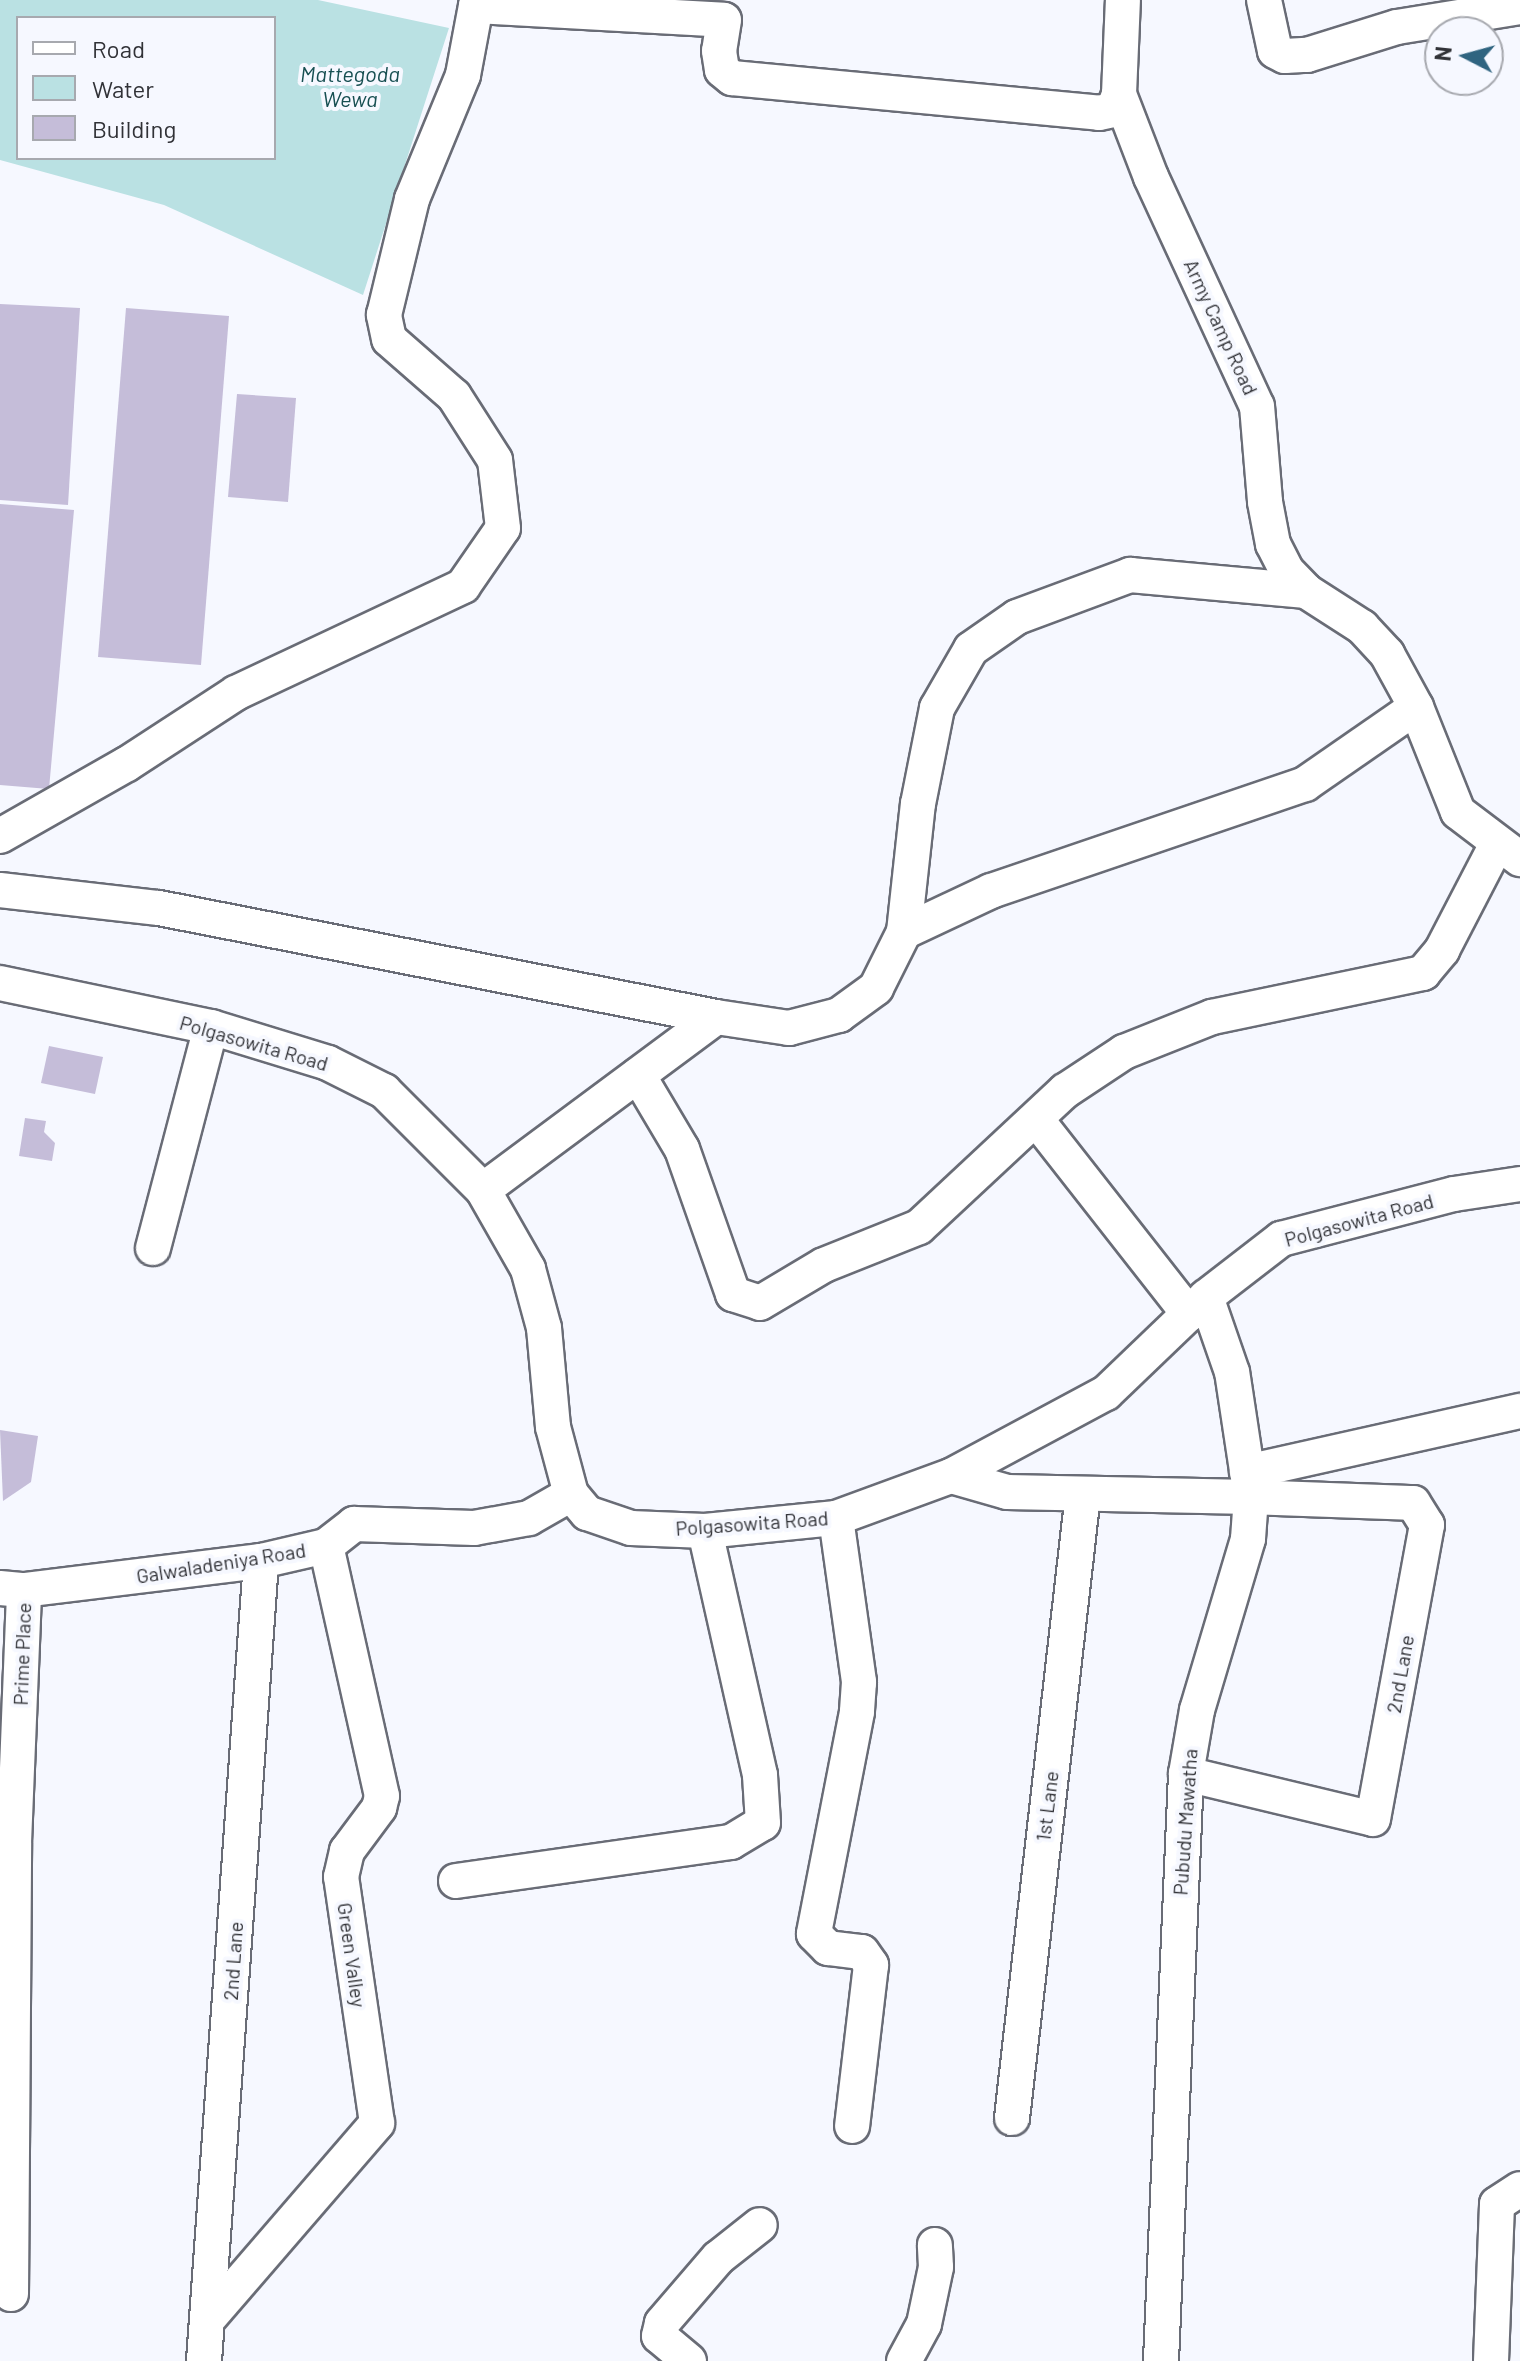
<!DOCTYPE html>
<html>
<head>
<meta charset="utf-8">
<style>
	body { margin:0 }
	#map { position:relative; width:1520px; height:2361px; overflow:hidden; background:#f6f8ff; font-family:Barlow,sans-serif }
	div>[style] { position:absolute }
	.water>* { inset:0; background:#bae1e3 }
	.building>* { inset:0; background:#c5bdd9 }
	.roads { filter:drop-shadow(2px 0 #696c76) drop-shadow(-2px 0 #696c76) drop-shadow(0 2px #696c76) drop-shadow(0 -2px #696c76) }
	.minor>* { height:34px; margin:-17px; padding:0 17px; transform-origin:17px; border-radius:17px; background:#fff }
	span { translate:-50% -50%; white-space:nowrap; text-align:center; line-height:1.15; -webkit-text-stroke:8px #f6f8ff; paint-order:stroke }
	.street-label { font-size:20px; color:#313237 }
	.water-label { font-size:22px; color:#174f52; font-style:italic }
	.legend { position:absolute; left:16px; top:16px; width:260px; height:144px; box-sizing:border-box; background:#f6f8ff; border:2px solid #a7a9af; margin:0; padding:10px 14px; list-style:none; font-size:24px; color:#313237 }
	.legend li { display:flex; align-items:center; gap:16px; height:40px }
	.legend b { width:40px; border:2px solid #a7a9af }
	.north { position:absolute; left:1424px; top:16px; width:80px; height:80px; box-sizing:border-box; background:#f6f8ff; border:2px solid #a7a9af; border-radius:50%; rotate:276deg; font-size:22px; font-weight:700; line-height:32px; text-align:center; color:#313237 }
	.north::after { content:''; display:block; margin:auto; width:28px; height:36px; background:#2f6480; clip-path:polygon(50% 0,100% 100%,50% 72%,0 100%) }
</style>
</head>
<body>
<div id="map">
	<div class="water">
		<div style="clip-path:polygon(evenodd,0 0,318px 0,449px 28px,363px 295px,164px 205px,0 160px,0 0,18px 18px,274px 18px,274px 158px,18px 158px,18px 18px)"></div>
	</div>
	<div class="building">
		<div style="clip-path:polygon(0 304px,80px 308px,68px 505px,0 500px)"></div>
		<div style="clip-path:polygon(126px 308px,229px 316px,201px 665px,98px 657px)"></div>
		<div style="clip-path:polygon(237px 394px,296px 398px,288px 502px,228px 497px)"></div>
		<div style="clip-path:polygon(0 504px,74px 510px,49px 789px,0 785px)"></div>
		<div style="clip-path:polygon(49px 1046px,103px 1057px,95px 1094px,41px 1083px)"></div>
		<div style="clip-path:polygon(25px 1118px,46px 1121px,44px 1132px,55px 1143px,52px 1161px,19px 1156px)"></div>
		<div style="clip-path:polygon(0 1430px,38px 1436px,31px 1482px,3px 1501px)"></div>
	</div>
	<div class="roads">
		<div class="minor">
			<div style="left:1264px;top:0;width:52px;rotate:77.8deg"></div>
			<div style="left:1275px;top:51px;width:11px;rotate:27deg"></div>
			<div style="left:1285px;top:56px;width:22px;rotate:-3deg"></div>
			<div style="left:1307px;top:55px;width:94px;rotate:-17.3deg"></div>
			<div style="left:1397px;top:27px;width:125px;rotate:-9.2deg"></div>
			<div style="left:476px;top:6px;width:248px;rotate:3.2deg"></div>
			<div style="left:724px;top:20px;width:31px;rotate:99deg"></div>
			<div style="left:719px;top:51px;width:19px;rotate:81deg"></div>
			<div style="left:722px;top:70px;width:13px;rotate:39deg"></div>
			<div style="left:732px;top:78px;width:369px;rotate:5.4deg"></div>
			<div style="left:1099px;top:113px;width:14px;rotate:-12deg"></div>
			<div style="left:1113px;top:110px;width:17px;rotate:-69deg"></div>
			<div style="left:1119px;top:94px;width:94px;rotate:-87.6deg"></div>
			<div style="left:1119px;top:94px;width:89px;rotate:68.9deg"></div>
			<div style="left:1151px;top:177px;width:252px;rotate:65.2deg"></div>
			<div style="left:1257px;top:406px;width:96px;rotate:85.2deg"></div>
			<div style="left:1265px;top:502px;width:43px;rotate:79.2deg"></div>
			<div style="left:1273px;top:544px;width:29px;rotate:63deg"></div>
			<div style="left:1286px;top:570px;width:29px;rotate:46deg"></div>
			<div style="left:1306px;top:591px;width:67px;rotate:32.7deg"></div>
			<div style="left:1362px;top:627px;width:37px;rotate:47deg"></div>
			<div style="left:1387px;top:654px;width:60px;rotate:61.3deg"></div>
			<div style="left:1416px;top:707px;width:113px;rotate:68.2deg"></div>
			<div style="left:1458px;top:812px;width:78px;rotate:37.2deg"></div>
			<div style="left:0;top:836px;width:146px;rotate:-29.6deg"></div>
			<div style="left:127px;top:764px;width:130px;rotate:-33.1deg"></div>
			<div style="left:236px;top:693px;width:251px;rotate:-25.2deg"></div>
			<div style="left:463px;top:586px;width:70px;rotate:-55.4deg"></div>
			<div style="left:503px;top:528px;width:68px;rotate:-96.7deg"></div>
			<div style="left:495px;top:460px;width:76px;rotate:-122.6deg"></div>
			<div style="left:454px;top:396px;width:86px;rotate:-138.8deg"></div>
			<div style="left:389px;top:339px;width:25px;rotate:-102deg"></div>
			<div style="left:384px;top:315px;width:119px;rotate:-76.4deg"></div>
			<div style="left:412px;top:199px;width:134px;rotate:-67.6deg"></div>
			<div style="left:463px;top:75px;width:76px;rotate:-79.4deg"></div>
			<div style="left:0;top:890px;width:160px;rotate:6.5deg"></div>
			<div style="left:159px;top:908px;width:568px;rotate:11.07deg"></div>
			<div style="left:716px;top:1017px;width:290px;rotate:143.4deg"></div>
			<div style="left:904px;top:932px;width:96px;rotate:-25.2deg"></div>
			<div style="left:991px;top:891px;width:332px;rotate:-18.8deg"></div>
			<div style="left:1305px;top:784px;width:135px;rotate:-34.7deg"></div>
			<div style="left:0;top:983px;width:216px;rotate:11.8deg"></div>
			<div style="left:211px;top:1027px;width:122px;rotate:17.1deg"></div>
			<div style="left:328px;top:1063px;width:63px;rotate:26.6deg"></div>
			<div style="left:384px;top:1091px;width:140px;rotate:45deg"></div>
			<div style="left:483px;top:1190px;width:91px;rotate:60.3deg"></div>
			<div style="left:528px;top:1269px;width:61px;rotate:74.8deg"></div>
			<div style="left:544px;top:1328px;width:99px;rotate:84.8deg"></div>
			<div style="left:553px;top:1427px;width:69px;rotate:75deg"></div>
			<div style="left:571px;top:1494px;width:25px;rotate:50deg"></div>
			<div style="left:587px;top:1513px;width:46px;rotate:18.8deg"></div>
			<div style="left:631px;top:1528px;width:74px;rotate:2.3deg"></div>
			<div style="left:705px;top:1531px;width:132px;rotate:-5.7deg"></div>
			<div style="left:836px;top:1518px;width:122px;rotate:-20.1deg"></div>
			<div style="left:951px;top:1476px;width:176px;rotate:-28.2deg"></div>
			<div style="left:1106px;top:1393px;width:139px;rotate:-43.8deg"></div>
			<div style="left:1206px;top:1297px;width:95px;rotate:-37.7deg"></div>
			<div style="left:1281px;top:1239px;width:179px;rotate:-14.6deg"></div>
			<div style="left:1454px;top:1194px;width:67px;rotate:-8.6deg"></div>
			<div style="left:716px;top:1017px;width:74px;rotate:8.6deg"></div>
			<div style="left:789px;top:1028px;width:52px;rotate:-14.6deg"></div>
			<div style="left:839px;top:1015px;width:46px;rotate:-36.1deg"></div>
			<div style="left:876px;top:988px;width:63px;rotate:-63.4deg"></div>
			<div style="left:904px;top:932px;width:129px;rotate:-83.8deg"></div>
			<div style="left:918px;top:804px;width:98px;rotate:-78.8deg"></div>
			<div style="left:937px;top:708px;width:68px;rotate:-60deg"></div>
			<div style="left:971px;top:649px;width:56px;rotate:-34.8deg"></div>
			<div style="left:1017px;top:617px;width:121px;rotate:-20.4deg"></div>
			<div style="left:1130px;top:575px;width:177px;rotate:5.2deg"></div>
			<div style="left:638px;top:1075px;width:86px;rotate:59.3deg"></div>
			<div style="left:682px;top:1149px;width:154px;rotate:70.6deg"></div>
			<div style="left:733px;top:1294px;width:28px;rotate:18deg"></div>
			<div style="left:760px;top:1303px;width:74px;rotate:-30.7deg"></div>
			<div style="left:824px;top:1265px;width:102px;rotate:-21.8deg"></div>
			<div style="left:919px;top:1227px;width:200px;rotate:-43deg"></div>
			<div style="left:1065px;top:1091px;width:71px;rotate:-33.5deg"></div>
			<div style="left:1124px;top:1052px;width:95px;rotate:-21.7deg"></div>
			<div style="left:1212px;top:1017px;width:216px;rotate:-11.8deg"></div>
			<div style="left:1423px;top:973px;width:30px;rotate:-50deg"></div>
			<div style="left:1442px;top:950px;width:119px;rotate:-62.6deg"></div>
			<div style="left:1036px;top:1119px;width:248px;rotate:51.9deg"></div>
			<div style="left:153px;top:1248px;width:228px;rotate:-75.3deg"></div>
			<div style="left:1247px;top:1472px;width:280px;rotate:-12.6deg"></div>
			<div style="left:951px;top:1476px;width:58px;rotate:15.9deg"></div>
			<div style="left:1007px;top:1492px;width:244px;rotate:1.2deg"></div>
			<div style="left:1251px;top:1497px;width:42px;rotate:94.1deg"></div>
			<div style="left:1248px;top:1539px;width:178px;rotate:106.6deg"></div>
			<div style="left:1197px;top:1710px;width:65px;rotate:99.8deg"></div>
			<div style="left:1186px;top:1774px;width:588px;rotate:92.44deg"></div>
			<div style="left:836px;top:1518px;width:166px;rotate:82deg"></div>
			<div style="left:859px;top:1682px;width:30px;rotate:94deg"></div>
			<div style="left:857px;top:1712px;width:226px;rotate:101deg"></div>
			<div style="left:814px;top:1934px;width:20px;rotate:45deg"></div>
			<div style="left:828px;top:1948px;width:34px;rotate:7deg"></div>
			<div style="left:862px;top:1952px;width:16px;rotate:55deg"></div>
			<div style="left:871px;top:1965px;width:162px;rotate:96.7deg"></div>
			<div style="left:0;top:1588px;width:24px;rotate:5deg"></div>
			<div style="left:24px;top:1590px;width:239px;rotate:-7deg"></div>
			<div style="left:261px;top:1561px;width:67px;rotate:-13deg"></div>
			<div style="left:326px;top:1546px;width:36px;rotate:-38deg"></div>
			<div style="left:354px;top:1524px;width:120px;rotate:1.9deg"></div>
			<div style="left:474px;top:1528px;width:56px;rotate:-10.3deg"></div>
			<div style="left:529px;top:1518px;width:48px;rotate:-29.7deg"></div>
			<div style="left:1186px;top:1774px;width:192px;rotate:13.5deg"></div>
			<div style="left:1373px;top:1819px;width:299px;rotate:-79.6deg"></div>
			<div style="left:1427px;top:1525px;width:26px;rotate:-122deg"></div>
			<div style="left:1413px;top:1503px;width:162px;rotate:-177.9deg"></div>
			<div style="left:1251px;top:1497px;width:126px;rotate:-98.6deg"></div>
			<div style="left:1232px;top:1372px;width:79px;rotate:-109.1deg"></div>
			<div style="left:456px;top:1881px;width:278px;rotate:-8.1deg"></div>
			<div style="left:731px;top:1842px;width:37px;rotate:-31deg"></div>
			<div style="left:763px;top:1823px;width:48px;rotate:-93.6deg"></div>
			<div style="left:760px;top:1775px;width:250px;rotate:-102.7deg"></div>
			<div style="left:1012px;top:2118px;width:628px;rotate:-83.51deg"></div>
			<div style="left:11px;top:2294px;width:451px;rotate:-89.6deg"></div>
			<div style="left:14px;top:1843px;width:253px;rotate:-87.7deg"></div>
			<div style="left:208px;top:2319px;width:259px;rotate:-49.2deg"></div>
			<div style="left:377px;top:2123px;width:249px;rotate:-98.3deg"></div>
			<div style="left:341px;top:1877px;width:27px;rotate:-77deg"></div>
			<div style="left:347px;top:1851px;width:54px;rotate:-53.3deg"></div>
			<div style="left:379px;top:1808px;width:12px;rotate:-76deg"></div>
			<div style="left:382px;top:1796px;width:256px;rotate:-102.6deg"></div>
			<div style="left:204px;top:2361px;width:802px;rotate:-85.92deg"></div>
			<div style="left:689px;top:2361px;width:39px;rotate:-140deg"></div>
			<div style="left:659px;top:2336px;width:13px;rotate:-77deg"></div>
			<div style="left:662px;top:2323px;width:86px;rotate:-49.3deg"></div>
			<div style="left:718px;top:2258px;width:53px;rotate:-38.2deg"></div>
			<div style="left:904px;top:2361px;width:42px;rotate:-61.6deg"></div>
			<div style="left:924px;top:2324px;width:58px;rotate:-78.1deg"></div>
			<div style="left:936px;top:2267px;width:22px;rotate:-93deg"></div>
			<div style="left:1491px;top:2361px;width:157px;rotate:-87.8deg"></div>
			<div style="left:1497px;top:2204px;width:27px;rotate:-33deg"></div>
		</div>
	</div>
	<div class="street-label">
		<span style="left:1221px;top:327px;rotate:65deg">Army Camp Road</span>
		<span style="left:254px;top:1043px;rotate:16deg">Polgasowita Road</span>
		<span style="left:1359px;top:1220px;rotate:-15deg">Polgasowita Road</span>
		<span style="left:752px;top:1523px;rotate:-4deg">Polgasowita Road</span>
		<span style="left:221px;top:1563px;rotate:-9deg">Galwaladeniya Road</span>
		<span style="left:22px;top:1654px;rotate:-88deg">Prime Place</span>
		<span style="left:1400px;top:1674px;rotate:-80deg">2nd Lane</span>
		<span style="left:1047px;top:1806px;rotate:-83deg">1st Lane</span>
		<span style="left:1185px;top:1822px;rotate:-86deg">Pubudu Mawatha</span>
		<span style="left:352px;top:1955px;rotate:82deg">Green Valley</span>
		<span style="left:233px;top:1961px;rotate:-86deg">2nd Lane</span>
	</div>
	<div class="water-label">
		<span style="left:350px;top:86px">Mattegoda<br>Wewa</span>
	</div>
	<ul class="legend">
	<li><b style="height:10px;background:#fff"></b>Road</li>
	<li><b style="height:22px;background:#bae1e3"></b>Water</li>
	<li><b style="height:22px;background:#c5bdd9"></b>Building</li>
	</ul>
	<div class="north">N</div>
</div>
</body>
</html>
